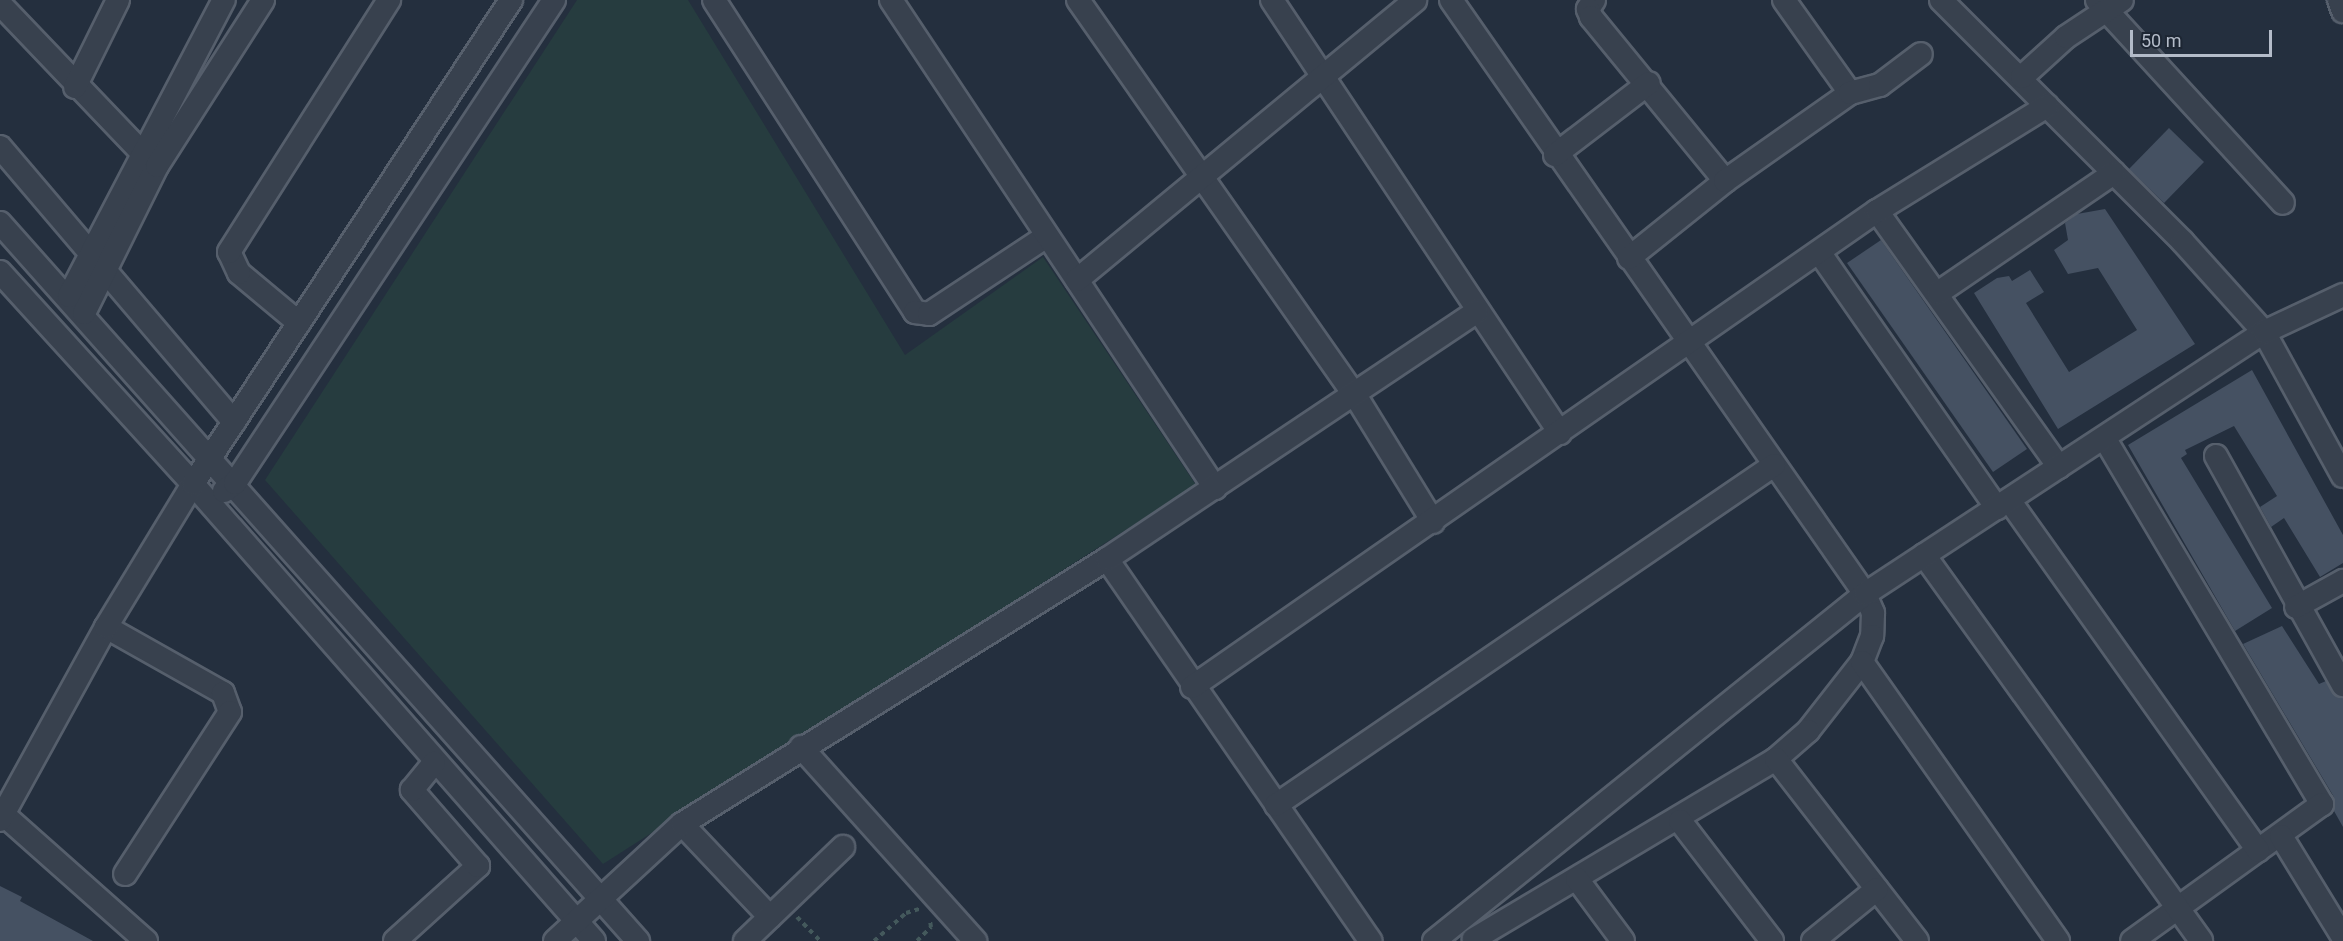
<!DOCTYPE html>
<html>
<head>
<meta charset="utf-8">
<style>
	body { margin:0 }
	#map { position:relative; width:2343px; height:941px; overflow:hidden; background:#242f3e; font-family:Roboto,sans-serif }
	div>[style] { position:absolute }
	.green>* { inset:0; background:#263c3f }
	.building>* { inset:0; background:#455162 }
	.path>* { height:4px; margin-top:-2px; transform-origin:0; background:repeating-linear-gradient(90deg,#44595c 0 4.5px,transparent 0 9px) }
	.roads { filter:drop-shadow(2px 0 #565f6c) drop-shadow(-2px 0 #565f6c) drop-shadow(0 2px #565f6c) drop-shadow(0 -2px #565f6c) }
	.minor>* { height:22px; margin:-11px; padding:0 11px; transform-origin:11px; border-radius:11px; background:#38414e }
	span { translate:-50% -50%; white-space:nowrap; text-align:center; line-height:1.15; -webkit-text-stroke:4.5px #1d2633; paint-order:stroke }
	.scale { position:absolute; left:2130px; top:30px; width:142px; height:27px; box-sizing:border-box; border:3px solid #b4bcc9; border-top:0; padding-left:8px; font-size:18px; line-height:21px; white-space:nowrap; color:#b4bcc9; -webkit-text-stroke:4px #1d2633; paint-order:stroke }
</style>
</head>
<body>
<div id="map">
	<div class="green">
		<div style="clip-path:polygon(577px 0,688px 0,905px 355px,1043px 257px,1196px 485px,603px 864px,265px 480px)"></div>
	</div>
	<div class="building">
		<div style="clip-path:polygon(2169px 128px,2204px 162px,2164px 203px,2129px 169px)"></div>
		<div style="clip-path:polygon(2105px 209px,2195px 344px,2058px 429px,1974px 293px,1997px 278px,2009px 276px,2012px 281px,2030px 270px,2044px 292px,2026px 303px,2069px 372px,2137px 330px,2098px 268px,2068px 274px,2054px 250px,2068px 240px,2065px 223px,2077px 214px)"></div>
		<div style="clip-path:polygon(1881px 240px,2027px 449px,1993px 472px,1847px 263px)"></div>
		<div style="clip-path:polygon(2252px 370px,2343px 535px,2343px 563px,2320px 577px,2284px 518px,2271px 527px,2260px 507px,2277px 496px,2234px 426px,2185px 450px,2187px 454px,2181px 458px,2272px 608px,2235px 631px,2128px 445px)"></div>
		<div style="clip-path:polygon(2282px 626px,2319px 684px,2326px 681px,2343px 698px,2343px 827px,2334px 811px,2334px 797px,2243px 644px)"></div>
		<div style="clip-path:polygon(0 886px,22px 897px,20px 901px,93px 941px,0 941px)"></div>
	</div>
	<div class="path">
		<div style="left:797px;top:917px;width:33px;rotate:46deg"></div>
		<div style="left:874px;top:941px;width:43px;rotate:-41.2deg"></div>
		<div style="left:906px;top:913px;width:14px;rotate:-17deg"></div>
		<div style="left:917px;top:941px;width:20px;rotate:-45deg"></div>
		<div style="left:931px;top:927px;width:6px;rotate:-99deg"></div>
	</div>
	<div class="roads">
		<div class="minor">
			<div style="left:714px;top:0;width:371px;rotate:57.2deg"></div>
			<div style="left:915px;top:312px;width:14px;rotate:8deg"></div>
			<div style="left:929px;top:314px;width:141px;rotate:-33.5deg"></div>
			<div style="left:891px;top:0;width:586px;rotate:56.42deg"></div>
			<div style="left:1078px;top:0;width:482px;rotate:55deg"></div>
			<div style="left:1355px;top:395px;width:149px;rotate:58.4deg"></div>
			<div style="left:1272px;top:0;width:520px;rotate:56.37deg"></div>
			<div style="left:1451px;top:0;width:724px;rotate:55.12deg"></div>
			<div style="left:1865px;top:594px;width:21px;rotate:67deg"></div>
			<div style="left:1873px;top:613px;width:23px;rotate:92deg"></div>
			<div style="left:1872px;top:636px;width:28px;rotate:111deg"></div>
			<div style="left:1862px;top:662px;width:88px;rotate:128deg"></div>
			<div style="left:1808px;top:731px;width:43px;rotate:138.8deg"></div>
			<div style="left:1776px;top:759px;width:352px;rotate:149.2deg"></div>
			<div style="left:1594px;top:0;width:11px;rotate:124deg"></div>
			<div style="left:1588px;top:9px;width:9px;rotate:69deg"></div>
			<div style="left:1591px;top:17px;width:212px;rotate:50.7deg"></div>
			<div style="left:1784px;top:0;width:114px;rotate:54.6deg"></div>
			<div style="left:1941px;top:0;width:342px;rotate:45deg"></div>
			<div style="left:2183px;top:242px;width:121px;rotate:48deg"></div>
			<div style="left:2264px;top:332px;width:164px;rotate:61.3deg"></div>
			<div style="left:2097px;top:0;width:275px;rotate:47.5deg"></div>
			<div style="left:2339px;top:0;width:12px;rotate:70deg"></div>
			<div style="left:0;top:4px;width:220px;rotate:46.3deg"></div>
			<div style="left:2022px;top:77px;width:59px;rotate:-42.3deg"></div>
			<div style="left:2066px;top:37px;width:67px;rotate:-33.5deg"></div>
			<div style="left:75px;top:87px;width:97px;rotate:-63.7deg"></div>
			<div style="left:0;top:147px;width:361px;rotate:49.6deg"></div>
			<div style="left:1555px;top:155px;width:118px;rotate:-37.5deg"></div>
			<div style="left:1877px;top:211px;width:314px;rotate:54.6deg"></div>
			<div style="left:0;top:223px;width:961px;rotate:48.38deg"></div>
			<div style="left:1819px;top:252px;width:312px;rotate:55.2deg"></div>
			<div style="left:1629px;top:258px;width:123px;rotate:-38.7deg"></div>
			<div style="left:1725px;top:181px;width:153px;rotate:-35.1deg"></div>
			<div style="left:1850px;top:93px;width:31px;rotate:-15deg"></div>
			<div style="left:1880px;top:85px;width:51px;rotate:-37.1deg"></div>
			<div style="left:0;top:272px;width:287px;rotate:47.7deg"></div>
			<div style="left:193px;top:484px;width:608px;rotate:48.73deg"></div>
			<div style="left:1077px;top:280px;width:439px;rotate:-39.6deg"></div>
			<div style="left:1938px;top:293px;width:213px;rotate:-34.3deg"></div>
			<div style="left:69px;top:296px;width:334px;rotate:-62.4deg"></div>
			<div style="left:84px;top:313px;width:164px;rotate:-63.6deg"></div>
			<div style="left:157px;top:166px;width:197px;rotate:-57.4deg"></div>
			<div style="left:299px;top:323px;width:78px;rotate:-140.2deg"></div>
			<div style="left:239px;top:273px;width:23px;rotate:-115deg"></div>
			<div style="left:229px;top:252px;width:299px;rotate:-57.6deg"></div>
			<div style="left:2105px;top:439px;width:425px;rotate:59.3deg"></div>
			<div style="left:2322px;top:804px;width:234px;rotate:144.2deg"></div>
			<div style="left:2216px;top:456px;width:262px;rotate:61deg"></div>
			<div style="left:224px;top:491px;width:14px;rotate:-36deg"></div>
			<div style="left:235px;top:483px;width:579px;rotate:-56.56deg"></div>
			<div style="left:2009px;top:500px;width:430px;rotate:54.6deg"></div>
			<div style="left:1924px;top:555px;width:475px;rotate:54.3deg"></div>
			<div style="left:1107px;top:559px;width:464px;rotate:55.4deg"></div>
			<div style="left:2296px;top:607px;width:54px;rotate:-29deg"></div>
			<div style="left:106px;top:627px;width:134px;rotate:29.4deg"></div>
			<div style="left:223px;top:693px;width:20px;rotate:70deg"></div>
			<div style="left:230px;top:712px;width:193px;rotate:122.9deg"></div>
			<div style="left:1862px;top:662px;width:341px;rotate:54.9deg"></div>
			<div style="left:1192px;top:687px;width:834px;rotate:-34.8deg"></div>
			<div style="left:1877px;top:211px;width:200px;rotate:-31.7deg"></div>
			<div style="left:801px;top:747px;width:261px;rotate:48.1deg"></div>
			<div style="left:1776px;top:759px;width:230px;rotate:52.2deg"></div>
			<div style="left:1276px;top:805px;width:603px;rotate:-34.32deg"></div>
			<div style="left:4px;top:815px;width:190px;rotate:41.6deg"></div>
			<div style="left:0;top:820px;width:220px;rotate:-61.2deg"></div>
			<div style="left:106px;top:627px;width:167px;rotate:-58.7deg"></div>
			<div style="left:193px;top:484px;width:579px;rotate:-56.69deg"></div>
			<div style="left:1680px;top:821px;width:151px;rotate:52.5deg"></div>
			<div style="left:682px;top:824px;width:128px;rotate:46.6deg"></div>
			<div style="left:2281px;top:836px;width:119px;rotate:58.5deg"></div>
			<div style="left:1577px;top:879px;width:77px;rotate:53.4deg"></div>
			<div style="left:395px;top:941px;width:112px;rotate:-42.1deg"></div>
			<div style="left:478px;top:866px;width:101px;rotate:-131deg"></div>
			<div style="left:412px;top:790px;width:35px;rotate:-51deg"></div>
			<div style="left:555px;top:941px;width:173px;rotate:-42.7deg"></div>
			<div style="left:682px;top:824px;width:501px;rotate:-31.94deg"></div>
			<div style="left:1107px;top:559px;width:445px;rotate:-33.8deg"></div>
			<div style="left:745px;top:941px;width:136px;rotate:-43.8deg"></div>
			<div style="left:1434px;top:941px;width:553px;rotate:-38.84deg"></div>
			<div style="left:1865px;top:594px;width:477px;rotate:-33.3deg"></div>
			<div style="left:2264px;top:332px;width:87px;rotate:-25.1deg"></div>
			<div style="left:1813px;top:941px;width:82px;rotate:-39.1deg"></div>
		</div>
	</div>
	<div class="scale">50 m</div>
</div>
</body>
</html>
